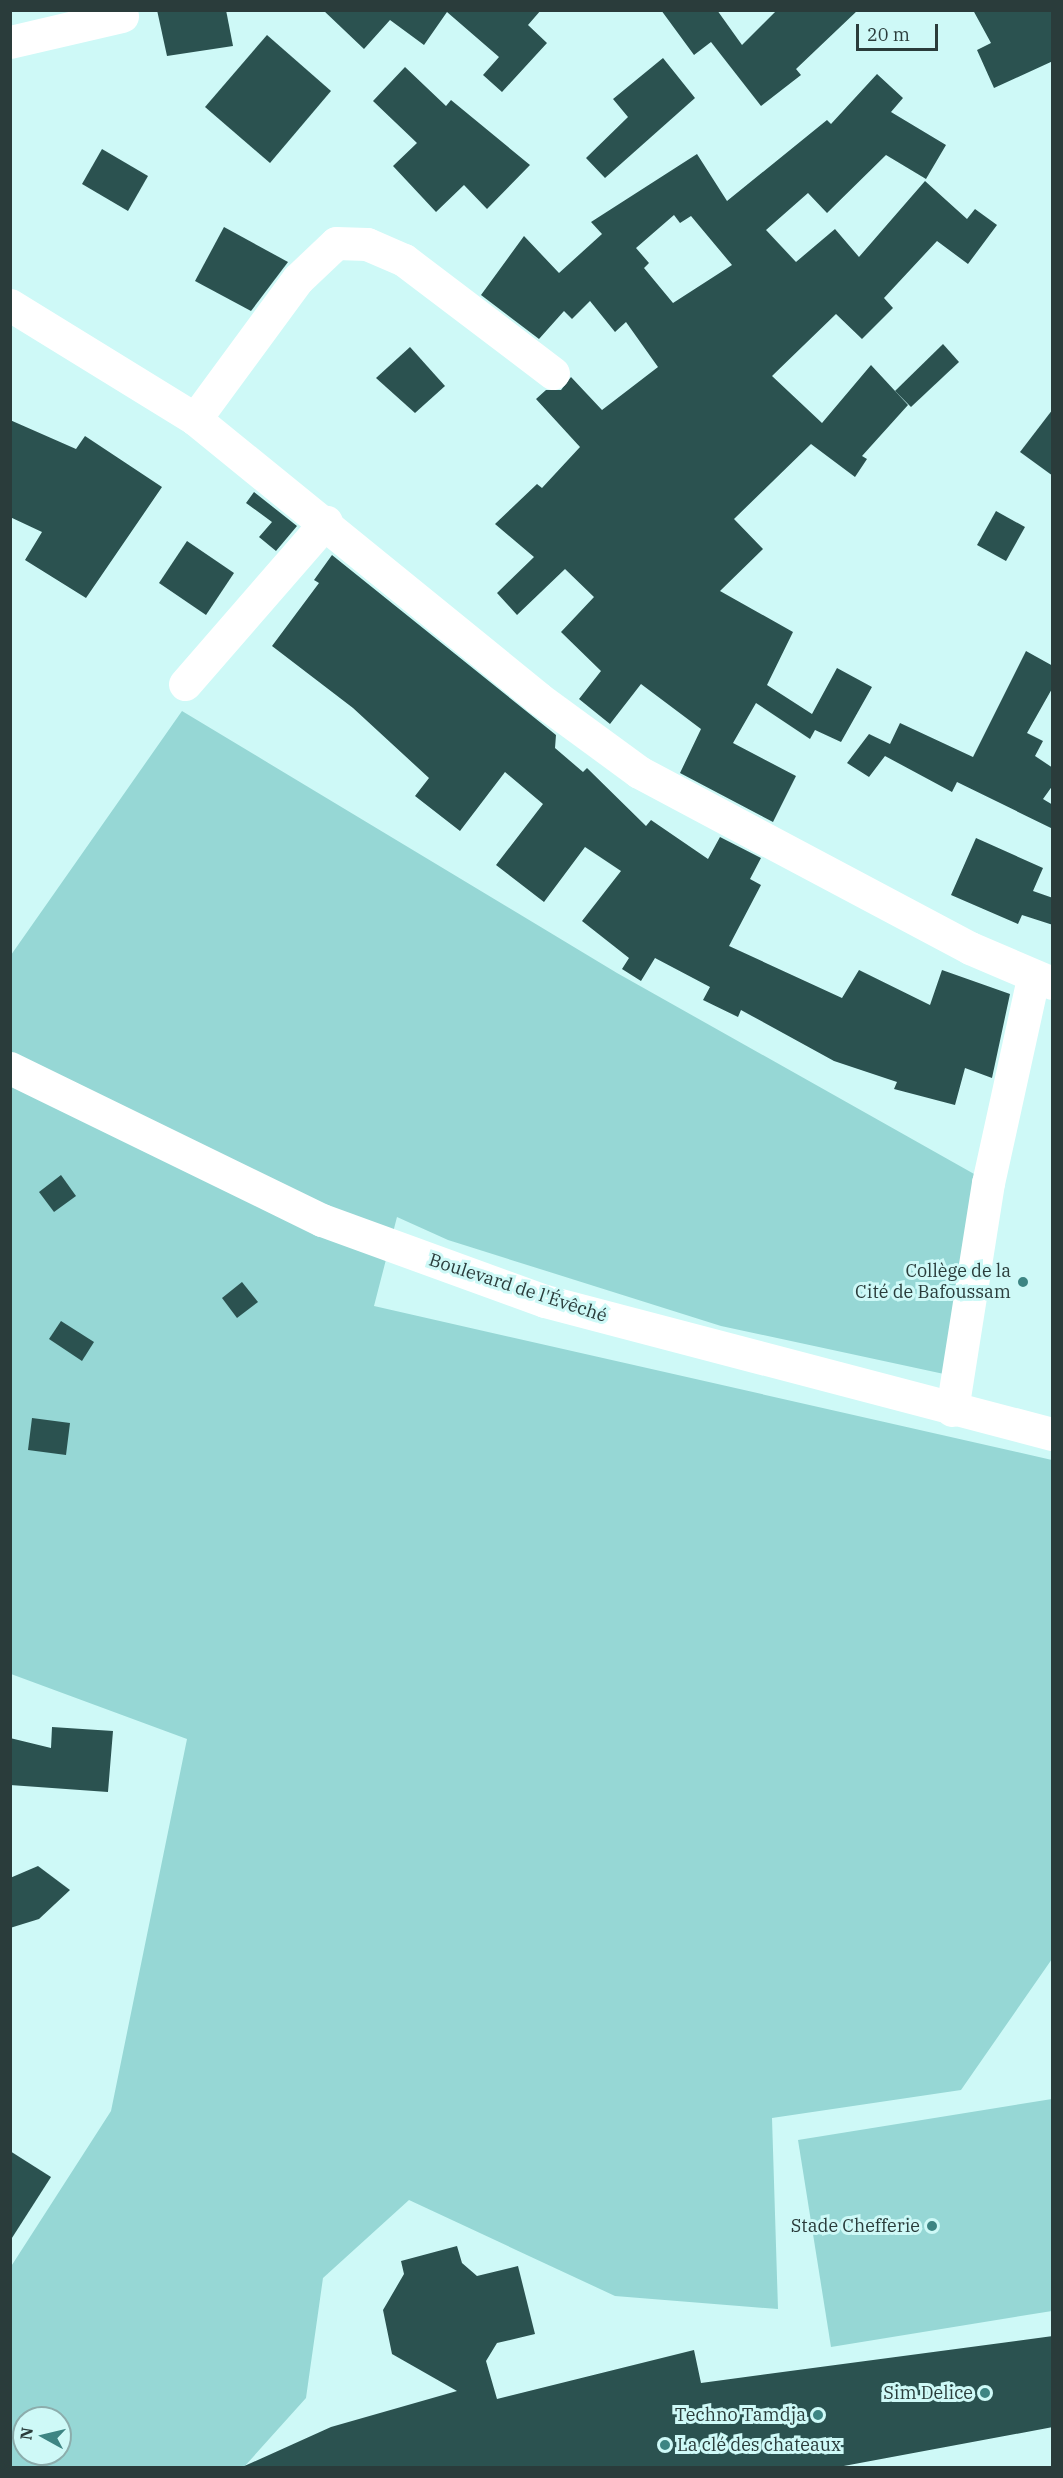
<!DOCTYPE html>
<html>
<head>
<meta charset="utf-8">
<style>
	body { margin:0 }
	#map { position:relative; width:1063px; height:2478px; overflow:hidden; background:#cef9f7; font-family:"IBM Plex Serif",serif }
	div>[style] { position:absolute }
	.green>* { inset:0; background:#96d7d5 }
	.building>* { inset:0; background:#2b5250 }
	.minor>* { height:33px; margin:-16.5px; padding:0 16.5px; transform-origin:16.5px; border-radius:16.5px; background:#fff }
	.major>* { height:33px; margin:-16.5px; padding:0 16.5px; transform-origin:16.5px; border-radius:16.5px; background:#fff }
	.dots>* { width:16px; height:16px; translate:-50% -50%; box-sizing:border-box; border:3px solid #cef9f7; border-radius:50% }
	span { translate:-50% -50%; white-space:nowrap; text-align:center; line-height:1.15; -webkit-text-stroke:6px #cef9f7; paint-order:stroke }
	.poi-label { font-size:18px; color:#2a3c3b }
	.right { translate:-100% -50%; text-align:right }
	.left { translate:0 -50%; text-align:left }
	.street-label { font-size:18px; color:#2a3c3b }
	.frame { position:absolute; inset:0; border:12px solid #2a3c3b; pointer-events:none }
	.north { position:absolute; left:12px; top:2406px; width:60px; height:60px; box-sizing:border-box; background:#cef9f7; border:2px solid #8cadac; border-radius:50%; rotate:278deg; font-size:16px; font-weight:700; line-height:24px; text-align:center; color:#2a3c3b }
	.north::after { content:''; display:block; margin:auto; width:21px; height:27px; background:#3d8583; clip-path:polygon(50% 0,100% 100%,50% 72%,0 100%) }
	.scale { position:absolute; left:856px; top:24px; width:82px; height:27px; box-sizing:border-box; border:3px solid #2a3c3b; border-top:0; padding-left:8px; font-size:18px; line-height:21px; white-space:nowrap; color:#2a3c3b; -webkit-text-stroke:4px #cef9f7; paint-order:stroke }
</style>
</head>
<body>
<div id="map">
	<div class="green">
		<div style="clip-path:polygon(evenodd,182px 711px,617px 973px,983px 1179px,944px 1374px,721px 1326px,448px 1240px,397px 1217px,374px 1306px,1052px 1460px,1052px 1959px,961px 2090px,772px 2118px,778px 2309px,615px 2296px,409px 2200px,323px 2278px,306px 2398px,244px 2467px,11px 2467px,10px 2268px,111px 2111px,187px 1739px,11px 1674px,11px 955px,182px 711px,24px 2418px,60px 2418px,60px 2454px,24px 2454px,24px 2418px)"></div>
		<div style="clip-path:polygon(1052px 2099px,1052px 2311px,831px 2347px,798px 2140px)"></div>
	</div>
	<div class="building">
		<div style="clip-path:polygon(157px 10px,226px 10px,233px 46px,167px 56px)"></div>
		<div style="clip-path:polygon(323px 10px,541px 10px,528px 25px,547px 43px,502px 92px,483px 75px,499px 57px,447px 12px,424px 45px,390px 20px,364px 49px)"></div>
		<div style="clip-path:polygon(661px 10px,717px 10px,742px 45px,777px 10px,858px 10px,796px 69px,801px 75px,761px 106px,711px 42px,694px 55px)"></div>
		<div style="clip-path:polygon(973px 10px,1053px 10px,1053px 61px,994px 88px,977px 50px,991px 43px)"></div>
		<div style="clip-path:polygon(267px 35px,331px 91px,270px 163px,205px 107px)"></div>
		<div style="clip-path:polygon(663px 58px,695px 98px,605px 178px,586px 158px,628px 117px,613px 99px)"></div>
		<div style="clip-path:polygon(405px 67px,446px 106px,451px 100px,530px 165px,487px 209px,464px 185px,436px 212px,393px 166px,417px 143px,373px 101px)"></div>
		<div style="clip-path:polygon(evenodd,877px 74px,903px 98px,891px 112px,946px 145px,926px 179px,886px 155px,827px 213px,808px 193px,766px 230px,796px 262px,835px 229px,859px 257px,925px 181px,967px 219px,975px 209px,997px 225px,968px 264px,937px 241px,884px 298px,893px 308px,862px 339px,836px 314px,772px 376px,822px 423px,871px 365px,908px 405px,862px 456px,867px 459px,855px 477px,811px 444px,734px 519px,763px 549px,720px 591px,793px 632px,767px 685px,812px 714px,837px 668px,872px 687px,841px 742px,815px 730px,810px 739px,756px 703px,733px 743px,796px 776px,773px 822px,680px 773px,701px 729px,641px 684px,610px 724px,579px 699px,601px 671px,561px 632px,594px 597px,565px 569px,517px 615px,497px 593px,534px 557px,495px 524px,537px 484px,542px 488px,580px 447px,536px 399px,546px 390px,561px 390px,571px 377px,602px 410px,658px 367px,626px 322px,615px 332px,590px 301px,572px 319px,564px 311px,539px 339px,481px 295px,524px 236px,559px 273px,602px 234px,591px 222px,697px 154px,727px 201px,827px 120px,831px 124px,877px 74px,674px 215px,680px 223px,691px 216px,732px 265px,673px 303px,644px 268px,649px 263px,636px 248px,674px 215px)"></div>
		<div style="clip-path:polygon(102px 149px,148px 176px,128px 211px,82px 184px)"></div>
		<div style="clip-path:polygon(224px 227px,288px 262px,251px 311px,195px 281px)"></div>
		<div style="clip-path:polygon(943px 344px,959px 362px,911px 407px,895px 391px)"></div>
		<div style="clip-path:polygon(410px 347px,445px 386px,415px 413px,376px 378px)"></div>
		<div style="clip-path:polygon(1053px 409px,1053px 476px,1020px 452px)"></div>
		<div style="clip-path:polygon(10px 420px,76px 449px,85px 436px,162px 487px,86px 598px,25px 560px,42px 532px,10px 517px)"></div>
		<div style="clip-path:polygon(254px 492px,297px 526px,276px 551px,259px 537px,272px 522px,246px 503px)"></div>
		<div style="clip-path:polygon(996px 511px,1025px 527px,1006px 561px,977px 545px)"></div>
		<div style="clip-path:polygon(187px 541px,234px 573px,206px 615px,159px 583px)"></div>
		<div style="clip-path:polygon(332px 555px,556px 735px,555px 748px,583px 772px,587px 768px,646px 826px,651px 820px,708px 859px,720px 837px,761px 858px,750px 879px,761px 885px,729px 946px,842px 998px,859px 970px,930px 1005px,942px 970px,1010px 994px,992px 1078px,965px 1068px,955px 1105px,894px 1089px,897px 1082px,834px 1061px,741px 1010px,738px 1017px,703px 1000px,710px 987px,655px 958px,641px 981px,622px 969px,629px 958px,582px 921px,621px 871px,585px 847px,544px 902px,496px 865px,543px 804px,505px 772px,460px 831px,415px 796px,429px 778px,353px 708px,272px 646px,319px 583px,314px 580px)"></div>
		<div style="clip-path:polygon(1026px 651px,1053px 666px,1053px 687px,1027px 733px,1043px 741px,1035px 756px,1053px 768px,1053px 785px,1043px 799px,1053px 805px,1053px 829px,957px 782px,952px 792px,885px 756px,869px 777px,847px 763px,869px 734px,890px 744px,900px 723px,973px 757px)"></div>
		<div style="clip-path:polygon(976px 838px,1043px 868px,1033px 891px,1053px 898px,1053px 925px,1022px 915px,1018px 924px,951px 895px)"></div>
		<div style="clip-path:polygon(61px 1175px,76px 1196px,54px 1212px,39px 1192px)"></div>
		<div style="clip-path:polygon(242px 1282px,258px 1302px,237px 1318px,222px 1298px)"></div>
		<div style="clip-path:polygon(61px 1321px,94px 1342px,82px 1361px,49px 1339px)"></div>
		<div style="clip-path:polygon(32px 1418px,70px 1423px,66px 1455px,28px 1450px)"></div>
		<div style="clip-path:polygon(52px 1727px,113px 1731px,108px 1792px,10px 1785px,10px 1738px,51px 1748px)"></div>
		<div style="clip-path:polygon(38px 1866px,70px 1890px,39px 1919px,10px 1928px,10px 1878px)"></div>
		<div style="clip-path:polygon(10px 2151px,51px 2177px,10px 2241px)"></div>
		<div style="clip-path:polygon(457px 2246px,462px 2263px,477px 2276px,518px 2266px,535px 2334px,497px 2343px,486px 2361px,497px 2399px,694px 2350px,701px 2383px,1053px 2336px,1053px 2427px,833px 2468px,240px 2468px,331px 2427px,457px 2391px,392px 2354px,383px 2310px,404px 2274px,401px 2261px)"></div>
	</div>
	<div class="minor">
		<div style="left:10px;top:42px;width:115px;rotate:-13.1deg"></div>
		<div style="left:10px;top:305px;width:217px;rotate:31.6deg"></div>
		<div style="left:195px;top:419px;width:442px;rotate:39.1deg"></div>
		<div style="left:538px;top:698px;width:125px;rotate:36.2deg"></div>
		<div style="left:639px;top:772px;width:375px;rotate:28deg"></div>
		<div style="left:970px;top:948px;width:89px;rotate:23.1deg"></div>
		<div style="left:195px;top:419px;width:174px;rotate:-53.7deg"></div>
		<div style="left:298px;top:279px;width:52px;rotate:-43.5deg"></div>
		<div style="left:336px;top:243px;width:31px;rotate:2deg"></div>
		<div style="left:367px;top:244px;width:40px;rotate:23.4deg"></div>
		<div style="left:404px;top:260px;width:187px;rotate:37.2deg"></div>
		<div style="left:185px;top:684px;width:215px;rotate:-49deg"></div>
		<div style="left:952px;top:1410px;width:230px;rotate:-81deg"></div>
		<div style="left:988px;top:1183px;width:210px;rotate:-77.6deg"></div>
	</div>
	<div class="major">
		<div style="left:10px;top:1068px;width:347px;rotate:26deg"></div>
		<div style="left:322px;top:1220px;width:237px;rotate:20deg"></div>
		<div style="left:545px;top:1301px;width:524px;rotate:14.7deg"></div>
	</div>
	<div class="dots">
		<div style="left:1023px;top:1282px;background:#3d8583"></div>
		<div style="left:932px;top:2226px;background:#3d8583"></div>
		<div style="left:985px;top:2393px;background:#3d8583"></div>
		<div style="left:818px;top:2415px;background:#3d8583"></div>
		<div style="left:665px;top:2445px;background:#3d8583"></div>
	</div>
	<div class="poi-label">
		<span class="right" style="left:1011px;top:1282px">Collège de la<br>Cité de Bafoussam</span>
		<span class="right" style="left:920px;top:2226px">Stade Chefferie</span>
		<span class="right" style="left:973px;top:2393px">Sim Delice</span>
		<span class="right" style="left:806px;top:2415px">Techno Tamdja</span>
		<span class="left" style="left:677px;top:2445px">La clé des chateaux</span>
	</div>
	<div class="street-label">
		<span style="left:518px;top:1288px;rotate:18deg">Boulevard de l'Évêché</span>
	</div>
	<div class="frame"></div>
	<div class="north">N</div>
	<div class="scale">20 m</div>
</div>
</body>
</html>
